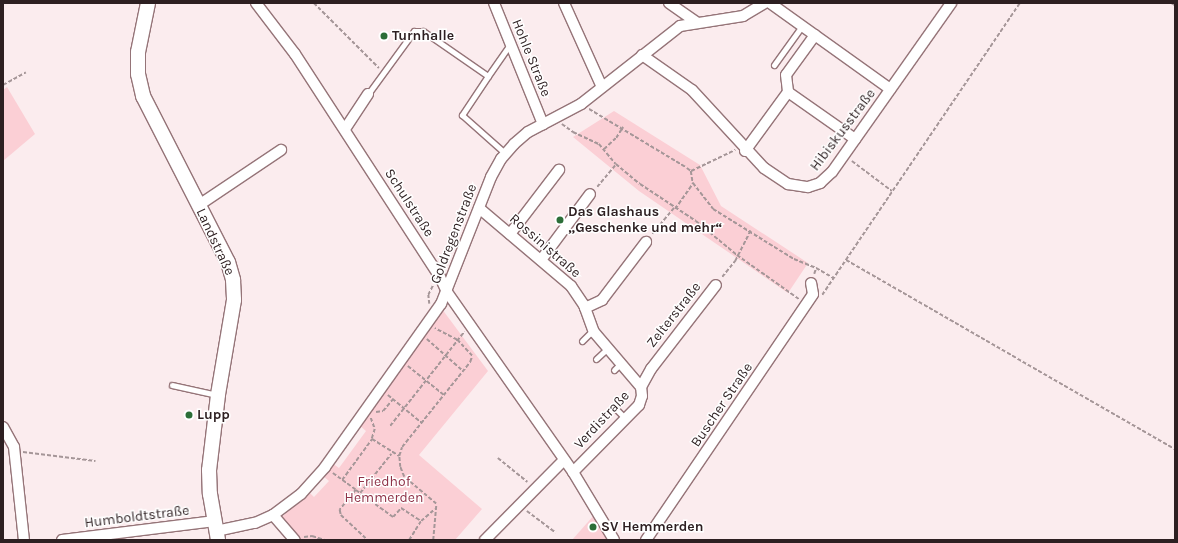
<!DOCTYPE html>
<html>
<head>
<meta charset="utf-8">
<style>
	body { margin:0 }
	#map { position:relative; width:1178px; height:543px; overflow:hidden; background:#fbecee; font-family:Karla,sans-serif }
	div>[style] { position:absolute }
	.green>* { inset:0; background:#fbcfd5 }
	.path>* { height:1.5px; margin-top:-0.75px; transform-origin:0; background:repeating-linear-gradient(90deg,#a59698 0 4px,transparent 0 6px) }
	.roads { filter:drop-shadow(1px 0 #957478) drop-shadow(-1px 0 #957478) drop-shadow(0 1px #957478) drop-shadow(0 -1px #957478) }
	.lane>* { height:5px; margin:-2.5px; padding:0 2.5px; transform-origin:2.5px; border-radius:2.5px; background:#fff }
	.street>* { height:10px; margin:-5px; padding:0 5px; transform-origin:5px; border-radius:5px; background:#fff }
	.secondary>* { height:14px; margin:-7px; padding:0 7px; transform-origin:7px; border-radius:7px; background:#fff }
	.dots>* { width:11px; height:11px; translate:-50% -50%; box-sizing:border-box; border:2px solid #fff; border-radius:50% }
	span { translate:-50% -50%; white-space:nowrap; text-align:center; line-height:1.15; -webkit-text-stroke:3px #fff; paint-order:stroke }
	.poi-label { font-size:14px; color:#2d1f21; font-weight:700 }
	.left { translate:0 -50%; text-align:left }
	.street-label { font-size:14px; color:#2d1f21 }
	.park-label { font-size:14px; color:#8f3248 }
	.frame { position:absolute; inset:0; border:4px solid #2d1f21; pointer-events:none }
</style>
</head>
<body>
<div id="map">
	<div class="green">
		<div style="clip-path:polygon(7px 87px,35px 134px,3px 161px,3px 90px)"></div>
		<div style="clip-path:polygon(614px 111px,700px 165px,721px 206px,808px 263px,788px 293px,639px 191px,573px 137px)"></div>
		<div style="clip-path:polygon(442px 309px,488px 371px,419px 455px,482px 509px,455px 540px,299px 540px,281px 518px,309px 492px,314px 497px,329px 481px,323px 476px,332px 463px,339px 468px,366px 431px,359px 425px)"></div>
		<div style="clip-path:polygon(595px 514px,611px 540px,572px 540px)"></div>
	</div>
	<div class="path">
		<div style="left:314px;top:3px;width:92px;rotate:45deg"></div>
		<div style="left:1171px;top:3px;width:4px;rotate:27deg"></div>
		<div style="left:3px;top:85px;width:26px;rotate:-29deg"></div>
		<div style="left:589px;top:109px;width:114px;rotate:31deg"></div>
		<div style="left:687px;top:168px;width:5px;rotate:37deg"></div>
		<div style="left:691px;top:171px;width:12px;rotate:81deg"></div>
		<div style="left:693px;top:183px;width:33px;rotate:52deg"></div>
		<div style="left:713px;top:209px;width:95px;rotate:31.7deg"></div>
		<div style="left:794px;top:259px;width:24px;rotate:22deg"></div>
		<div style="left:562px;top:124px;width:14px;rotate:36deg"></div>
		<div style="left:573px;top:132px;width:29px;rotate:25deg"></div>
		<div style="left:599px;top:144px;width:26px;rotate:50deg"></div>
		<div style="left:616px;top:164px;width:31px;rotate:40deg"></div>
		<div style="left:640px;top:184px;width:67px;rotate:33.5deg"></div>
		<div style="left:696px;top:221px;width:53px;rotate:39.7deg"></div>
		<div style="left:737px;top:255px;width:76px;rotate:35.4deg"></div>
		<div style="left:604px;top:149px;width:16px;rotate:-43deg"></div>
		<div style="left:616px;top:138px;width:13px;rotate:-58deg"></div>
		<div style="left:852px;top:161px;width:50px;rotate:36.9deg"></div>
		<div style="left:691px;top:171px;width:49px;rotate:-25.5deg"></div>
		<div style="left:597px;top:187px;width:30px;rotate:-50deg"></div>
		<div style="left:675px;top:209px;width:32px;rotate:-55deg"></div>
		<div style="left:652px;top:234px;width:34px;rotate:-50deg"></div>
		<div style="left:846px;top:260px;width:379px;rotate:29.9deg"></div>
		<div style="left:814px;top:274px;width:6px;rotate:-72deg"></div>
		<div style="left:816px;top:268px;width:20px;rotate:30deg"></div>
		<div style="left:722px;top:277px;width:21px;rotate:-51deg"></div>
		<div style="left:735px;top:261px;width:34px;rotate:-63deg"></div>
		<div style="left:822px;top:295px;width:353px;rotate:-55.9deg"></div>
		<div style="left:429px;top:304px;width:9px;rotate:-96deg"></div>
		<div style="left:428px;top:295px;width:11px;rotate:-63deg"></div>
		<div style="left:427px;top:339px;width:48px;rotate:41.6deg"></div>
		<div style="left:408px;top:366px;width:46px;rotate:38.9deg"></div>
		<div style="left:388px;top:395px;width:44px;rotate:39.5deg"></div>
		<div style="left:376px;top:412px;width:7px;rotate:-8deg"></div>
		<div style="left:383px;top:411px;width:16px;rotate:-50deg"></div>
		<div style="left:371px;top:418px;width:12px;rotate:70deg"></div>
		<div style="left:375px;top:429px;width:10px;rotate:107deg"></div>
		<div style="left:390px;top:426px;width:120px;rotate:-51.8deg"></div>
		<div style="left:23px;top:452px;width:73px;rotate:7.1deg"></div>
		<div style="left:498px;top:458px;width:38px;rotate:39deg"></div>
		<div style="left:333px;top:473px;width:29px;rotate:36deg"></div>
		<div style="left:356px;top:490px;width:26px;rotate:129deg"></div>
		<div style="left:340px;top:510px;width:5px;rotate:79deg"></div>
		<div style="left:341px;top:515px;width:37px;rotate:43deg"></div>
		<div style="left:342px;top:480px;width:51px;rotate:-53.8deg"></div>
		<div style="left:372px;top:439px;width:32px;rotate:32deg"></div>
		<div style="left:356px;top:490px;width:46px;rotate:36.1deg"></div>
		<div style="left:393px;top:517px;width:12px;rotate:-48deg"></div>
		<div style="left:401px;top:508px;width:24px;rotate:33deg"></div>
		<div style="left:360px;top:493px;width:50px;rotate:-51.5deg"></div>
		<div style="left:527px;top:511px;width:36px;rotate:37deg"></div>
		<div style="left:304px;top:537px;width:8px;rotate:-7deg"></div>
		<div style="left:312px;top:536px;width:14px;rotate:17deg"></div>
		<div style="left:409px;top:540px;width:22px;rotate:-58deg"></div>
		<div style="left:421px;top:521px;width:18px;rotate:-41deg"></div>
		<div style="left:433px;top:540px;width:36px;rotate:-85deg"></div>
		<div style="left:436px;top:504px;width:42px;rotate:-139.8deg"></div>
		<div style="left:404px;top:477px;width:11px;rotate:-112deg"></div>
		<div style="left:400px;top:467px;width:11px;rotate:-95deg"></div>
		<div style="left:399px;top:456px;width:9px;rotate:-72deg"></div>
		<div style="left:402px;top:447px;width:109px;rotate:-51.3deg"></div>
		<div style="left:470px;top:362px;width:6px;rotate:-72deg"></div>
		<div style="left:472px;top:356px;width:22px;rotate:-133deg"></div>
		<div style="left:457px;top:340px;width:25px;rotate:-153deg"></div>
	</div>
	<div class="roads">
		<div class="lane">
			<div style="left:774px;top:65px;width:48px;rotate:-54.3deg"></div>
			<div style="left:488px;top:76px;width:47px;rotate:123.7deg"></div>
			<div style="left:462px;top:115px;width:57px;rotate:41.5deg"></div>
			<div style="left:368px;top:94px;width:78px;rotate:-53.9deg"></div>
			<div style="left:414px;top:31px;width:9px"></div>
			<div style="left:423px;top:31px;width:79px;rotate:34.7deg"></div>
			<div style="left:488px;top:76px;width:40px;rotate:-55.1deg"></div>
			<div style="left:582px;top:341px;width:16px;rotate:-45deg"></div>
			<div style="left:596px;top:359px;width:16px;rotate:-43deg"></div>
			<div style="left:614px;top:370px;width:10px;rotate:-45deg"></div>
			<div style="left:172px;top:385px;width:46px;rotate:12.5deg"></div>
			<div style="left:616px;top:409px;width:14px;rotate:45deg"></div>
		</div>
		<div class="street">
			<div style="left:256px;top:3px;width:64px;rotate:52.6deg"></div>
			<div style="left:295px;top:54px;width:266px;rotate:57deg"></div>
			<div style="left:440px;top:277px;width:17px;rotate:65deg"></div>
			<div style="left:447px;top:292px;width:220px;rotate:55deg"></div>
			<div style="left:573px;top:472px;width:79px;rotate:58.9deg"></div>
			<div style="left:494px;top:3px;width:131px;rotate:68deg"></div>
			<div style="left:564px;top:3px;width:92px;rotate:65.7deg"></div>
			<div style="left:669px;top:3px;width:33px;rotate:35deg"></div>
			<div style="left:770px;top:3px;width:148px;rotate:35.6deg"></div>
			<div style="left:815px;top:35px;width:49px;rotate:125.9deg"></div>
			<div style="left:786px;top:75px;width:17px;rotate:83deg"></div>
			<div style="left:788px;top:92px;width:82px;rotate:35deg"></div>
			<div style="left:642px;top:55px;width:61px;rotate:35deg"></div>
			<div style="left:692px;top:90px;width:106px;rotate:47.3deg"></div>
			<div style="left:764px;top:168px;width:29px;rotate:34deg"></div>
			<div style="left:788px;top:184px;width:20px;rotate:9deg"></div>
			<div style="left:808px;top:187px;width:13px;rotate:-18deg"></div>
			<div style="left:820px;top:183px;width:16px;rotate:-43deg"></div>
			<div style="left:832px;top:172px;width:207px;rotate:-54.8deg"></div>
			<div style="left:345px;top:129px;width:42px;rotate:-56.7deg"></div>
			<div style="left:745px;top:151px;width:73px;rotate:-53.9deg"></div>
			<div style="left:199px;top:205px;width:99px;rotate:-33.9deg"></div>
			<div style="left:479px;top:208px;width:121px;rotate:40.3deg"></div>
			<div style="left:571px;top:286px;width:23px;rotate:56deg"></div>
			<div style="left:584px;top:305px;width:29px;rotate:70deg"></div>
			<div style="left:594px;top:332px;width:72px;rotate:49.5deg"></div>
			<div style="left:510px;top:234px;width:81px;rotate:-52.6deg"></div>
			<div style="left:541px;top:260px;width:82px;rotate:-53.4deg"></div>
			<div style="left:585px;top:308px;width:19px;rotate:-25deg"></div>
			<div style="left:602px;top:300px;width:73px;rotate:-52.8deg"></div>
			<div style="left:3px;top:427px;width:23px;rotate:61deg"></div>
			<div style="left:14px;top:447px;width:94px;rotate:83.9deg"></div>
			<div style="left:573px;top:472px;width:94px;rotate:-45.4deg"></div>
			<div style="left:639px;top:405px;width:9px;rotate:-72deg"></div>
			<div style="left:642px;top:396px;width:9px;rotate:-96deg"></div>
			<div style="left:641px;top:387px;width:21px;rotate:-61deg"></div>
			<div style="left:651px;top:369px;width:106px;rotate:-52.3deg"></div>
			<div style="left:273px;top:515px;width:33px;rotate:49deg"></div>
			<div style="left:216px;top:531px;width:40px;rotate:-12deg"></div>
			<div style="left:255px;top:523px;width:20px;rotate:-24deg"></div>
			<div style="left:273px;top:515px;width:35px;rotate:-37deg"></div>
			<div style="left:301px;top:494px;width:36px;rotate:-48deg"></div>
			<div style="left:325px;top:467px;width:200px;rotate:-54.6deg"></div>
			<div style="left:441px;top:304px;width:136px;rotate:-68.5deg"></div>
			<div style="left:491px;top:177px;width:21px;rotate:-61deg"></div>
			<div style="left:501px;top:159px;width:20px;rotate:-49deg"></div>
			<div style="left:514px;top:144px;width:18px;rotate:-41deg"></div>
			<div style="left:528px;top:132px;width:60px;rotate:-27.8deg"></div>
			<div style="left:581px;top:104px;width:126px;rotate:-38.2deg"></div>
			<div style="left:680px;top:26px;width:64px;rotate:-9deg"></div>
			<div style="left:743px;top:16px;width:26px;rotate:-31deg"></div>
			<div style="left:62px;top:540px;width:154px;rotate:-7.1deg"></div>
			<div style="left:485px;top:540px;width:112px;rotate:-45.4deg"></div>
			<div style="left:646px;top:540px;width:297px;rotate:-55.8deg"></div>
			<div style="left:813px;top:294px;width:11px;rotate:-100deg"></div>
		</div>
		<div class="secondary">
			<div style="left:148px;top:3px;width:50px;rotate:101.5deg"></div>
			<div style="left:138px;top:52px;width:22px;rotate:90deg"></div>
			<div style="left:138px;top:74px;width:23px;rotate:77deg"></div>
			<div style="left:143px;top:96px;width:186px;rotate:62.9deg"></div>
			<div style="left:228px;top:262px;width:19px;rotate:74deg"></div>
			<div style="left:233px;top:280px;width:20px;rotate:87deg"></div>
			<div style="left:234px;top:300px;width:96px;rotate:99.6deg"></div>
			<div style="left:218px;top:395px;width:76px;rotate:96.8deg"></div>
			<div style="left:209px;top:470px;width:24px;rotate:88deg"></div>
			<div style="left:210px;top:494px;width:47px;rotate:80.1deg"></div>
		</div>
	</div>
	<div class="dots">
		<div style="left:384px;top:36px;background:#2c6e38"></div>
		<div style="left:560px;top:220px;background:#2c6e38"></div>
		<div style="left:189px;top:415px;background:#2c6e38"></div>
		<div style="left:593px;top:527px;background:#2c6e38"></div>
	</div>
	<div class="poi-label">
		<span class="left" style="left:392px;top:36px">Turnhalle</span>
		<span class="left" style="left:568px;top:220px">Das Glashaus<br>„Geschenke und mehr“</span>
		<span class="left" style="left:197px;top:415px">Lupp</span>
		<span class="left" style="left:601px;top:527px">SV Hemmerden</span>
	</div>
	<div class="street-label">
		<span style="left:531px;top:58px;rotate:68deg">Hohle Straße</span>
		<span style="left:843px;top:130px;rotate:-53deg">Hibiskusstraße</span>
		<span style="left:409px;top:203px;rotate:57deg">Schulstraße</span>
		<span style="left:454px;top:234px;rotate:-69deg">Goldregenstraße</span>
		<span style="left:215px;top:242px;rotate:65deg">Landstraße</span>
		<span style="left:545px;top:246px;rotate:41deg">Rossinistraße</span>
		<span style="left:674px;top:315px;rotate:-52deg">Zelterstraße</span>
		<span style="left:722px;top:405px;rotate:-56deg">Buscher Straße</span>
		<span style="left:602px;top:420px;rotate:-47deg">Verdistraße</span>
		<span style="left:137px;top:517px;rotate:-7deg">Humboldtstraße</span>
	</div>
	<div class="park-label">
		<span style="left:384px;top:490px">Friedhof<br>Hemmerden</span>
	</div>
	<div class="frame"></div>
</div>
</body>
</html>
